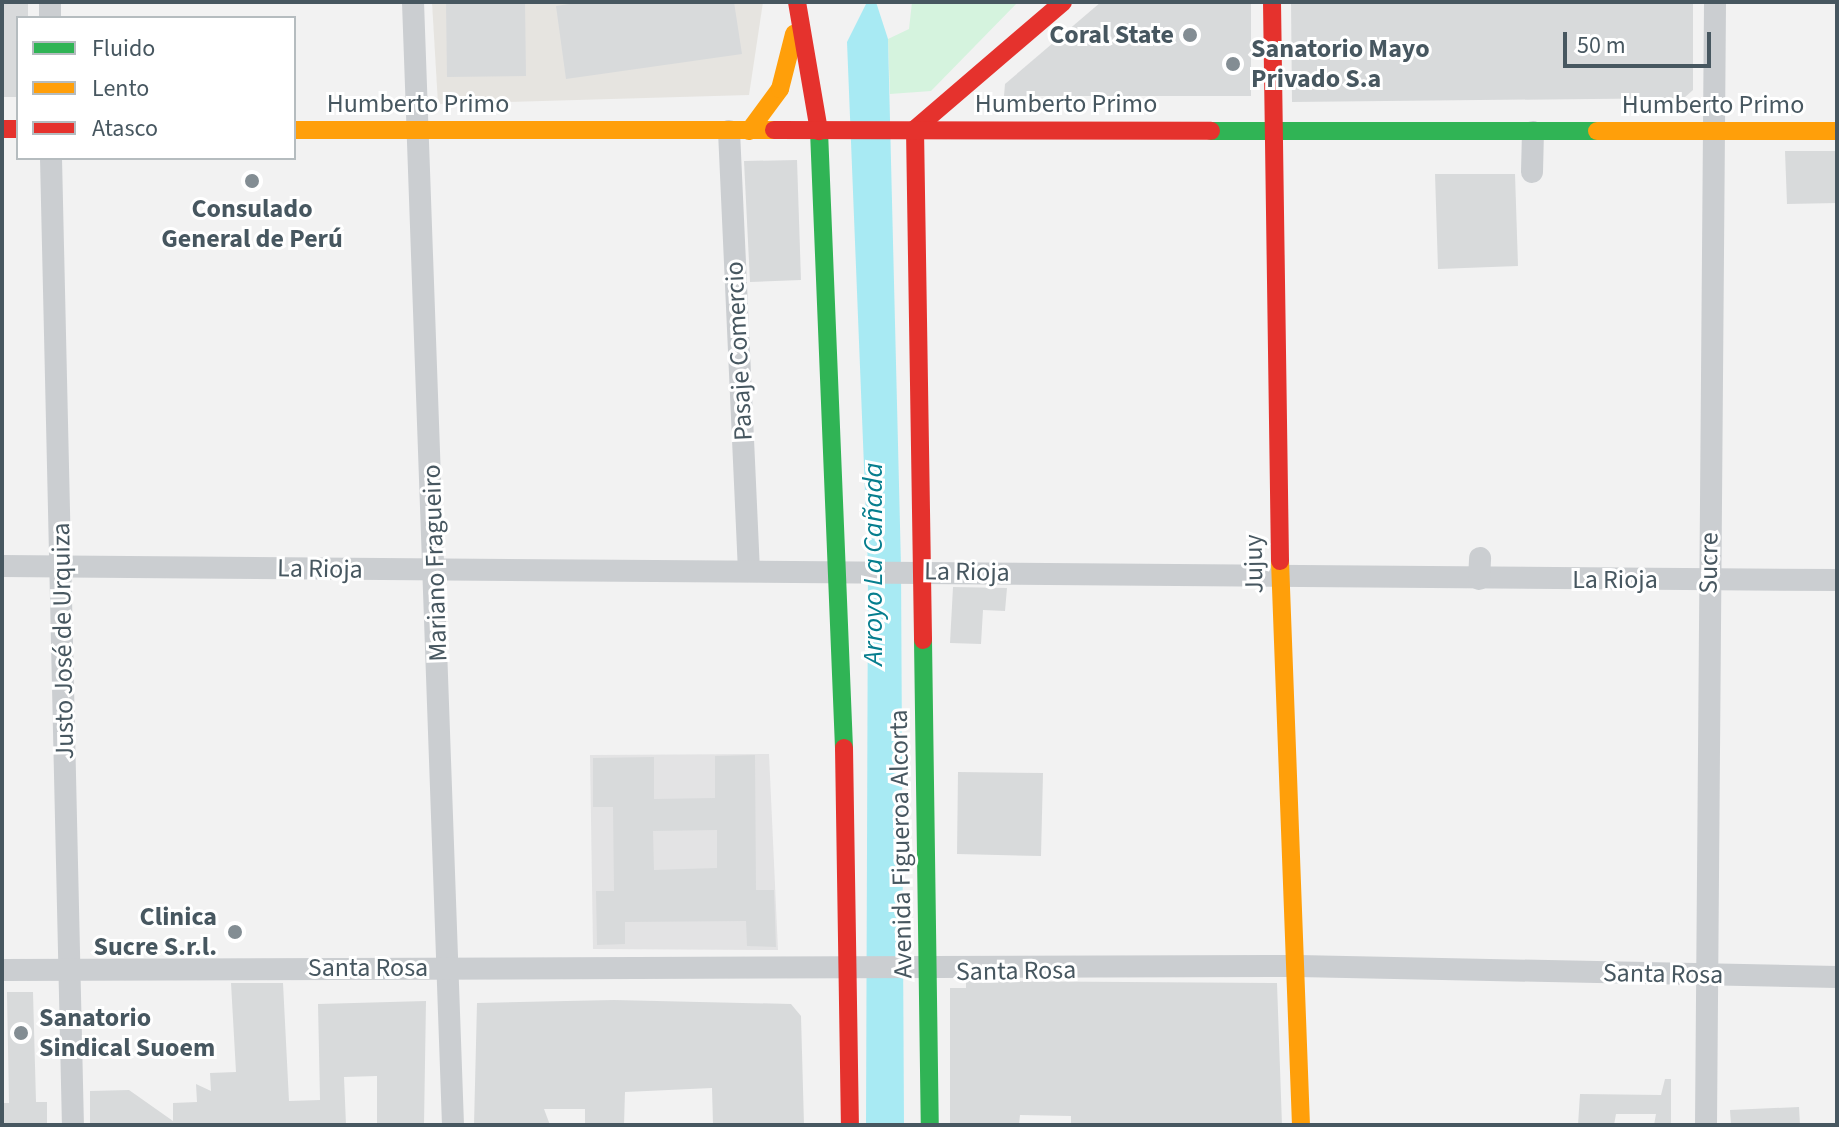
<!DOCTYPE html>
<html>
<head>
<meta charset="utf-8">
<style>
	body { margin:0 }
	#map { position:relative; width:1839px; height:1127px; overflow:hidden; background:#f2f2f2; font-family:"Source Sans 3",sans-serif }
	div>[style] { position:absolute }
	.commercial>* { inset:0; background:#e6e4e0 }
	.education>* { inset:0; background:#e3e3e4 }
	.green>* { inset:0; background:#d5f3de }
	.water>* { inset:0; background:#a8eaf3 }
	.building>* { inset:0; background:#d8dadb }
	.street>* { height:22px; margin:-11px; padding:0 11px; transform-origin:11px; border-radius:11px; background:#cbced1 }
	.fast>* { height:18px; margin:-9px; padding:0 9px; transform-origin:9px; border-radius:9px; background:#30b455 }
	.slow>* { height:18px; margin:-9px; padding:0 9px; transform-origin:9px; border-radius:9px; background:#ff9f0a }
	.jam>* { height:18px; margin:-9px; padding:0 9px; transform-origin:9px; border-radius:9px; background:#e5322d }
	.dots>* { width:22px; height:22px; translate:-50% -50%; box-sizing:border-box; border:4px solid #fff; border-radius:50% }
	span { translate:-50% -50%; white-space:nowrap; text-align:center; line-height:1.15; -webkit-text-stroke:6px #fff; paint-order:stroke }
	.poi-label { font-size:26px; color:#475760; font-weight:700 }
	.right { translate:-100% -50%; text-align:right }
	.left { translate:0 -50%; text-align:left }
	.street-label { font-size:26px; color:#475760 }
	.water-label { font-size:28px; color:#067e8e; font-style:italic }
	.frame { position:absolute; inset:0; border:4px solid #475760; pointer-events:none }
	.legend { position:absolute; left:16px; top:16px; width:280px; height:144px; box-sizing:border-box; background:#fff; border:2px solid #b5bcbf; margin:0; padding:10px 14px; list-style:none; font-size:24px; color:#475760 }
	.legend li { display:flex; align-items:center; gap:16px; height:40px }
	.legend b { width:40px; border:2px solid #b5bcbf }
	.scale { position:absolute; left:1563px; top:32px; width:148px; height:36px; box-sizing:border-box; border:4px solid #475760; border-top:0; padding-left:10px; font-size:24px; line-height:28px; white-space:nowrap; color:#475760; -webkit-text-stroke:6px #fff; paint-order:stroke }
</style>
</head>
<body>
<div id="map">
	<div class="commercial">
		<div style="clip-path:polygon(432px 2px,763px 2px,749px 95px,438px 104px)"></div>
	</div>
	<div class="education">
		<div style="clip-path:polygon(769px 754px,778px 950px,593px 949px,590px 755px)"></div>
	</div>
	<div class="green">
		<div style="clip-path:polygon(912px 2px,1018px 2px,931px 91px,890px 94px,888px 39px,909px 29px)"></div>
	</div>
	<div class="water">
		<div style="clip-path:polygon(867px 2px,876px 2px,888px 39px,901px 566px,904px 1125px,866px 1125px,868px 567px,847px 42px)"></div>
	</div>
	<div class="building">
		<div style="clip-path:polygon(2px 2px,28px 2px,28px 18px,18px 18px,18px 97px,2px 97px)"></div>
		<div style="clip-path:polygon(446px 2px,525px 2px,526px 76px,447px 77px)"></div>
		<div style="clip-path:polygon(583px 2px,734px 2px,742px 54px,566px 79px,556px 6px)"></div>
		<div style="clip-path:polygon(1101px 2px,1251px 2px,1251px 96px,1004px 96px,1005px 84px)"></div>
		<div style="clip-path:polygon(1291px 2px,1693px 2px,1693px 90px,1684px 98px,1292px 102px)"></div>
		<div style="clip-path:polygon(1785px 151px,1837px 151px,1837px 203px,1787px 204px)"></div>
		<div style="clip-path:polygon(797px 160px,801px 280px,750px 282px,744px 161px)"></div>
		<div style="clip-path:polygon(1435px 174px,1515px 174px,1518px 266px,1438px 269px)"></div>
		<div style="clip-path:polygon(953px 587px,1007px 588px,1005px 611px,983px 610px,981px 644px,950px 643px)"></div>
		<div style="clip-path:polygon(evenodd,755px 755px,756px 890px,774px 890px,776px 947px,747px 946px,746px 921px,625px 922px,625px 944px,597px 945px,596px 891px,614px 891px,613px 807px,593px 807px,593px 758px,654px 757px,654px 799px,715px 798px,715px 756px,755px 755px,717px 830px,717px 868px,654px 870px,653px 831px,717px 830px)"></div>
		<div style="clip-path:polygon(958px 772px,1043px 773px,1041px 856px,957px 854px)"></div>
		<div style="clip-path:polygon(966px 981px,1277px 983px,1282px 1125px,1071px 1125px,1071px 1116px,1020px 1115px,1019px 1125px,950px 1125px,950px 988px,966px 988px)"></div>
		<div style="clip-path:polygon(231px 983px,283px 983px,289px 1101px,320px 1100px,318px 1004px,426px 1001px,424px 1125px,377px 1125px,377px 1076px,344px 1077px,346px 1125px,90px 1125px,90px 1091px,129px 1090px,173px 1121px,173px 1103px,197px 1102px,196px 1084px,211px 1091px,210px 1073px,236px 1072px)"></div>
		<div style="clip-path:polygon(7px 992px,33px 992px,36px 1102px,47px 1102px,47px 1125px,2px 1125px,2px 1103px,9px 1103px)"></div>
		<div style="clip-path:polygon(614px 1000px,791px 1004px,801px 1016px,804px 1125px,713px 1125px,712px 1088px,625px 1092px,624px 1125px,585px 1125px,585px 1109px,544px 1109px,550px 1125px,474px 1125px,477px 1003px)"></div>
		<div style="clip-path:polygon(1665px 1079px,1671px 1079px,1671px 1125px,1654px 1125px,1656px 1114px,1616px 1114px,1614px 1125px,1578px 1125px,1580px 1094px,1661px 1095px)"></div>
		<div style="clip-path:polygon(1799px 1107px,1800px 1125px,1731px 1125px,1730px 1110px)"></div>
	</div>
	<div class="street">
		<div style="left:50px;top:2px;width:16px;rotate:90deg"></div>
		<div style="left:413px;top:2px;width:1124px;rotate:87.96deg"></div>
		<div style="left:729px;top:131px;width:440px;rotate:87.4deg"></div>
		<div style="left:51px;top:158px;width:967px;rotate:88.7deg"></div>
		<div style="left:1532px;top:172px;width:40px;rotate:-88.6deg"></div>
		<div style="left:2px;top:566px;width:1835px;rotate:0.44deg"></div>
		<div style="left:1479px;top:579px;width:21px;rotate:-87deg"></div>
		<div style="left:2px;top:970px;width:1296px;rotate:-0.18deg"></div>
		<div style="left:1298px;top:966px;width:539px;rotate:1.17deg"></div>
		<div style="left:1706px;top:1125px;width:1123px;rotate:-89.54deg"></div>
	</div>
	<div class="fast">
		<div style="left:819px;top:131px;width:618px;rotate:87.68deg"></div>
		<div style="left:1211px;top:131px;width:386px"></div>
		<div style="left:923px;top:640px;width:485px;rotate:89.2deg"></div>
	</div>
	<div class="slow">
		<div style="left:294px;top:130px;width:480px"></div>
		<div style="left:749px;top:131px;width:52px;rotate:-53.6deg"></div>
		<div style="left:780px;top:89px;width:57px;rotate:-75.7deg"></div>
		<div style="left:1597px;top:131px;width:240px"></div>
		<div style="left:1280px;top:561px;width:564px;rotate:87.87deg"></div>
	</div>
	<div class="jam">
		<div style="left:797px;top:2px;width:131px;rotate:80.3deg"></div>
		<div style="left:1272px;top:2px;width:559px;rotate:89.18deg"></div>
		<div style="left:2px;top:129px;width:16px"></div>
		<div style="left:915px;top:129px;width:195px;rotate:-40.6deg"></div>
		<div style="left:915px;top:129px;width:511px;rotate:89.1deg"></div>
		<div style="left:774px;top:130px;width:437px;rotate:0.1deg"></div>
		<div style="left:844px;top:748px;width:377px;rotate:89.1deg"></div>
	</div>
	<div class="dots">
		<div style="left:1190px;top:35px;background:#838d93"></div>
		<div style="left:1233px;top:64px;background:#838d93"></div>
		<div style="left:252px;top:181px;background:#838d93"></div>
		<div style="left:235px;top:932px;background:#838d93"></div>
		<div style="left:21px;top:1033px;background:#838d93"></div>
	</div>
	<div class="poi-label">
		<span class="right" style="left:1174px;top:35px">Coral State</span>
		<span class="left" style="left:1251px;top:64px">Sanatorio Mayo<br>Privado S.a</span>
		<span style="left:252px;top:224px">Consulado<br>General de Perú</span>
		<span class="right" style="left:217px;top:932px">Clinica<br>Sucre S.r.l.</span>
		<span class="left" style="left:39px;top:1033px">Sanatorio<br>Sindical Suoem</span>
	</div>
	<div class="street-label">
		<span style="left:418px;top:104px">Humberto Primo</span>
		<span style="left:1066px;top:104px">Humberto Primo</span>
		<span style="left:1713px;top:105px">Humberto Primo</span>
		<span style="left:739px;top:351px;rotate:-93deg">Pasaje Comercio</span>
		<span style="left:435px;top:563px;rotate:-92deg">Mariano Fragueiro</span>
		<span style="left:1709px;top:563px;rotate:-89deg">Sucre</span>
		<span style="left:1254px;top:564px;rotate:-91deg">Jujuy</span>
		<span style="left:320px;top:569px;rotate:1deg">La Rioja</span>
		<span style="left:967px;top:572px;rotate:1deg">La Rioja</span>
		<span style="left:1615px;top:580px">La Rioja</span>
		<span style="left:63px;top:641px;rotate:-91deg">Justo José de Urquiza</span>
		<span style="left:901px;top:844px;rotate:-91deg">Avenida Figueroa Alcorta</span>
		<span style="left:368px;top:968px">Santa Rosa</span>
		<span style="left:1016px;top:971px;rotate:-1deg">Santa Rosa</span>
		<span style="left:1663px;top:974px;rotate:1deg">Santa Rosa</span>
	</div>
	<div class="water-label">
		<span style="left:873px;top:564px;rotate:-90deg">Arroyo La Cañada</span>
	</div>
	<div class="frame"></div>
	<ul class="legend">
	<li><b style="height:10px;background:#30b455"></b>Fluido</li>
	<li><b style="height:10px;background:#ff9f0a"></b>Lento</li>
	<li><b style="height:10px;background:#e5322d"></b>Atasco</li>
	</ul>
	<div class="scale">50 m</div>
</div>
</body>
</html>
